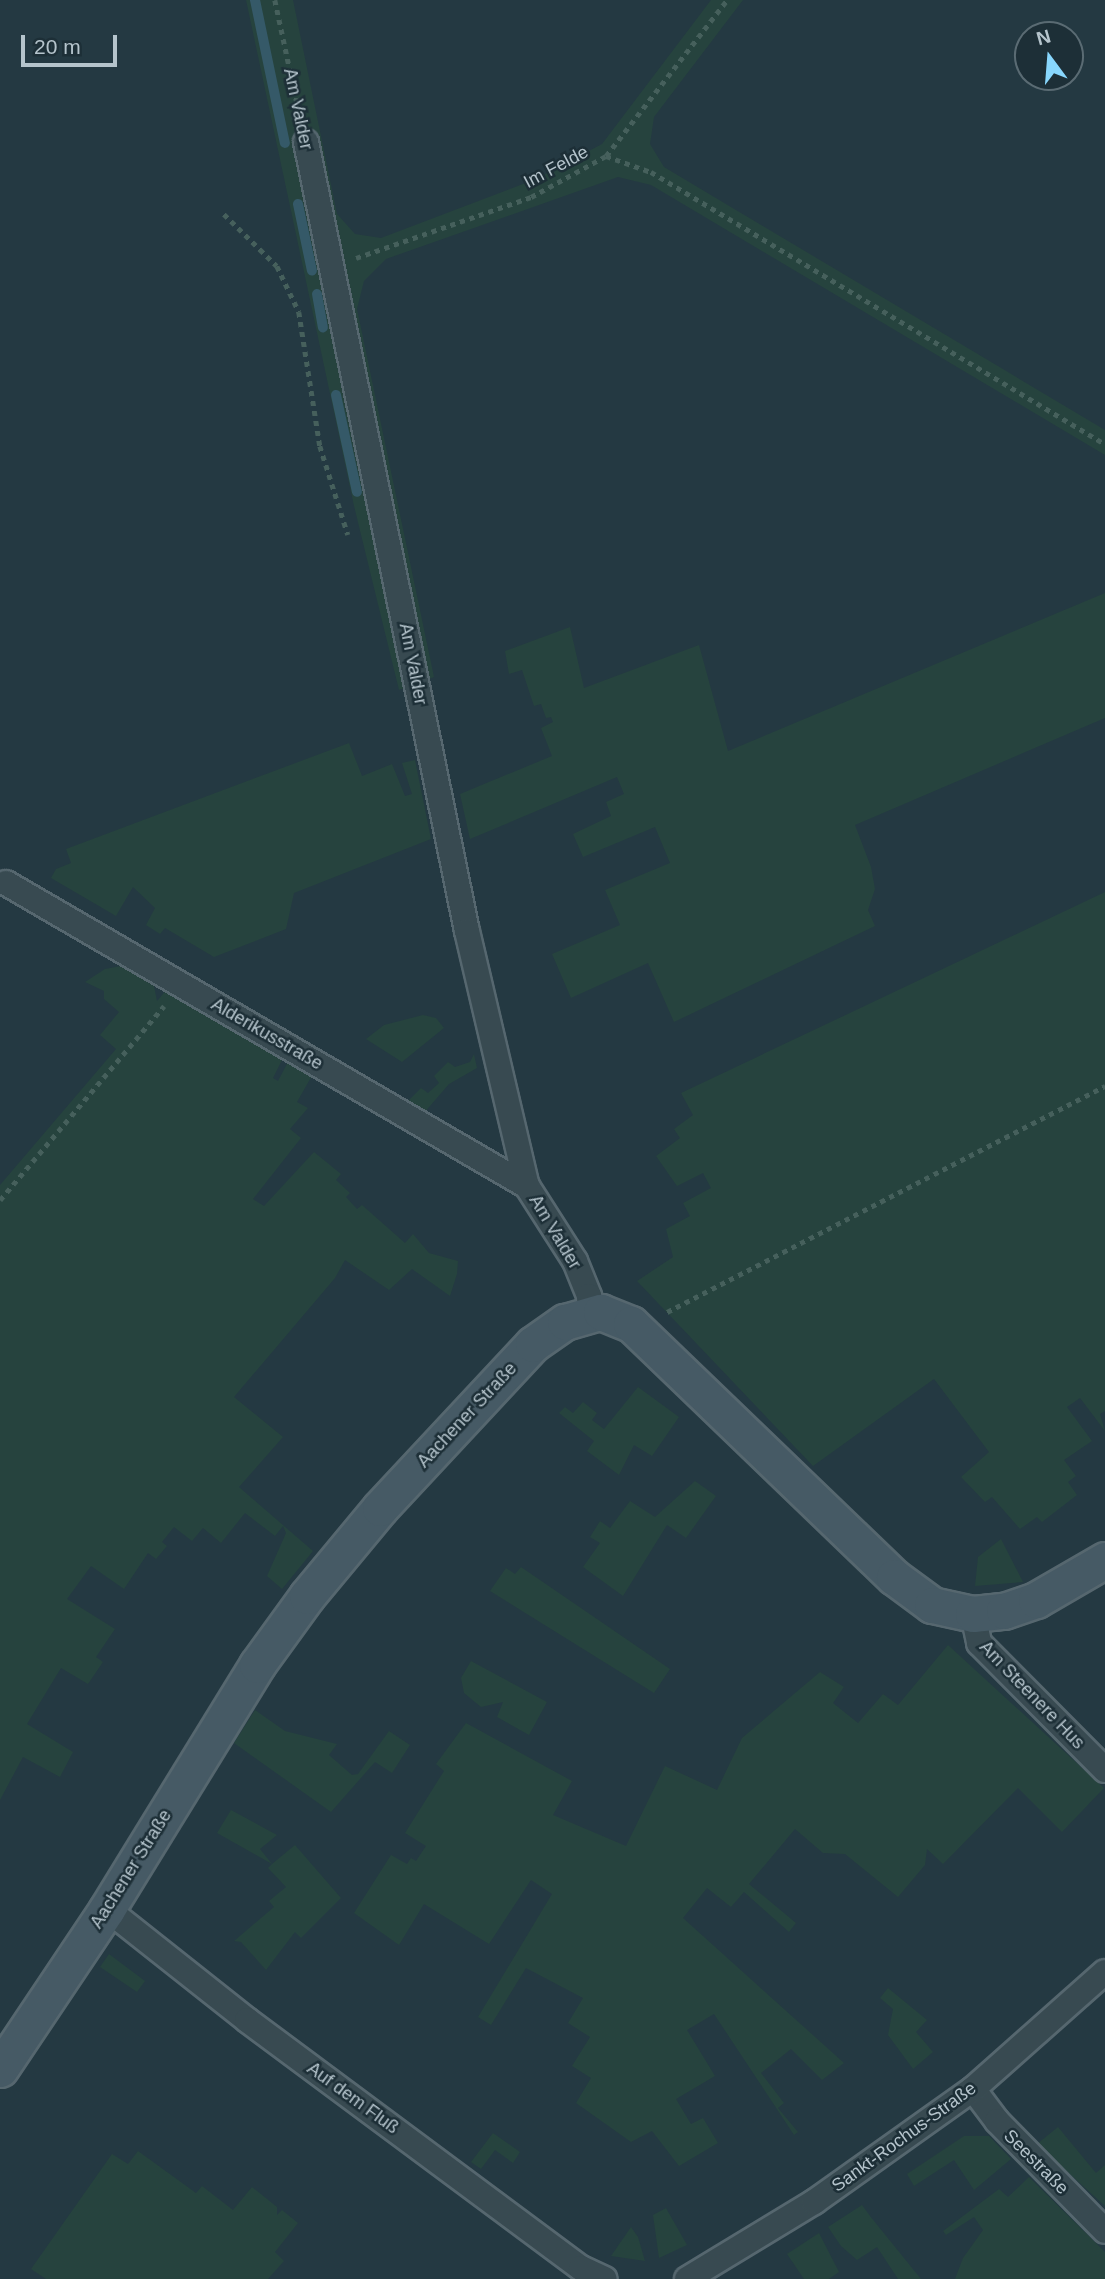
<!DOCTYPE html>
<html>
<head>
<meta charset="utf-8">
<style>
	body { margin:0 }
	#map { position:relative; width:1105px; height:2279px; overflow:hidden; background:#243942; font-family:Arial,sans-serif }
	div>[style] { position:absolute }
	.green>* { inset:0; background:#26433e }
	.stream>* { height:10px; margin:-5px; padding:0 5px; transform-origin:5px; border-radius:5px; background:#355968 }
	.path>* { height:4.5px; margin-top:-2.25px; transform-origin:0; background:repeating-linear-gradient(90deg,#46605c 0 5px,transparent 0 10px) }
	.roads { filter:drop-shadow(2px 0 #56676f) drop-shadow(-2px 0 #56676f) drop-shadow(0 2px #56676f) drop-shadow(0 -2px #56676f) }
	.street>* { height:24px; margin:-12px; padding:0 12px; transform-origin:12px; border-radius:12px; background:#384a51 }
	.secondary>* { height:35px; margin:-17.5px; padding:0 17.5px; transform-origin:17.5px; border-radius:17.5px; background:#465a65 }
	span { translate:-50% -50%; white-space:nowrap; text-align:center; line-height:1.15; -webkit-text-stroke:5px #1d2f37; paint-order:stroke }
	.street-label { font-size:18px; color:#b5c4cc }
	.north { position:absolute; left:1014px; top:21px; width:70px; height:70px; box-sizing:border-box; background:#1d2f37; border:2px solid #5a6b73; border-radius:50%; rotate:344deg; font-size:19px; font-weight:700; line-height:28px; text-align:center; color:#b5c4cc }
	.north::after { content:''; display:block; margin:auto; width:24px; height:32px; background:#88d7fd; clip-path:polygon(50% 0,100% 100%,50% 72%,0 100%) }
	.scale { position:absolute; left:21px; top:35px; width:96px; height:32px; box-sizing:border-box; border:4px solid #b5c4cc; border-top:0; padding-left:9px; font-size:21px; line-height:24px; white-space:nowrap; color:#b5c4cc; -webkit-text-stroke:5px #1d2f37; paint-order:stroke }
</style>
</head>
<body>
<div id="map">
	<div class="green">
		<div style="clip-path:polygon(246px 0,293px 0,337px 214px,355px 234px,381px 238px,536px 179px,602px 144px,711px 0,743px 0,654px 117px,650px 144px,664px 167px,1105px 430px,1105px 455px,651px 185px,618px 177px,386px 259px,364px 281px,357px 309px,434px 677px,399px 690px,354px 506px)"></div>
		<div style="clip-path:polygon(1105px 593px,1105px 718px,855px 825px,871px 867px,875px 889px,868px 910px,875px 926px,674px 1022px,648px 963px,571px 998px,552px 954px,620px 925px,605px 890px,670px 863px,655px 827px,583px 857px,573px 834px,611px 816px,606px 802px,624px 794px,617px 777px,470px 839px,460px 794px,552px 756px,541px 728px,553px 722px,551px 717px,546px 718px,541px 704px,534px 706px,522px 670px,509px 674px,505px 651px,570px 627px,584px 688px,699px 645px,728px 751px)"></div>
		<div style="clip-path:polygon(349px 743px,362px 776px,392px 764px,405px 796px,412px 794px,402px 763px,415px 760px,431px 839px,294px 893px,286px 929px,214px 957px,165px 928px,160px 934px,146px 925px,155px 908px,133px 887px,116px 916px,51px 878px,56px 869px,71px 863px,66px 849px)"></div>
		<div style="clip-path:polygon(1105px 892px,1105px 1411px,1100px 1414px,1105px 1431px,1080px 1398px,1067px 1407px,1092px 1441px,1064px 1460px,1076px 1476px,1068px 1482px,1077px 1495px,1042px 1522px,1037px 1517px,1020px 1529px,992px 1497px,985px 1502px,961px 1477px,989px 1452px,934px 1379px,813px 1466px,637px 1281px,673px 1257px,666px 1229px,690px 1216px,683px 1203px,711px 1188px,703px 1173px,677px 1186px,656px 1156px,680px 1138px,674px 1129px,693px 1115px,681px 1093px)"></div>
		<div style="clip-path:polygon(121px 966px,154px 986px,157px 1001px,168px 988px,284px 1056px,273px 1078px,278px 1081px,289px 1060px,313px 1074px,297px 1102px,308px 1108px,290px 1129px,301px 1138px,253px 1199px,264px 1206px,314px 1152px,341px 1174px,336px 1180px,350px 1193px,346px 1197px,357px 1209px,362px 1205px,405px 1243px,413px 1234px,429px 1253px,458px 1261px,457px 1274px,450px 1296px,412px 1269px,389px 1290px,345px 1260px,335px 1278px,234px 1397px,283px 1437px,239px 1487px,313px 1551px,282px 1589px,267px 1576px,286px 1533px,283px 1526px,275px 1536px,245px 1513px,221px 1543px,203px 1528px,192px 1541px,174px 1527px,162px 1542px,167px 1546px,156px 1559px,148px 1553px,124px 1589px,91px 1566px,67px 1599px,115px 1629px,96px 1657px,103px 1662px,88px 1684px,61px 1668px,27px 1724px,73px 1752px,60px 1777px,23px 1757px,0 1800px,0 1185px,116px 1049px,100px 1035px,119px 1012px,104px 999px,104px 991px,85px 982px,105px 969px)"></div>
		<div style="clip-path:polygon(423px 1015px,436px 1018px,444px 1028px,402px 1062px,366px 1039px,384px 1025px)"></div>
		<div style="clip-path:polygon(474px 1054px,477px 1068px,449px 1084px,424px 1113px,407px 1102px,421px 1088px,428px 1093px,439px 1083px,434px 1076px,448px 1062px,455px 1067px,470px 1062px)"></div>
		<div style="clip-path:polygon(638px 1387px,679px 1417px,652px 1456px,634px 1445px,619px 1475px,587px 1451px,594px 1441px,559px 1413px,565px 1407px,573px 1413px,583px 1402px,597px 1413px,592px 1420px,604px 1429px)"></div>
		<div style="clip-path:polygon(695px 1481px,716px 1496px,686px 1538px,667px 1525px,623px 1596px,583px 1567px,600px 1543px,590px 1537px,600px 1521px,610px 1528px,630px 1501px,655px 1517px)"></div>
		<div style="clip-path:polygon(1001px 1539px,1023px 1582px,975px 1586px,978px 1557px)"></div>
		<div style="clip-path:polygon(521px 1567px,670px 1669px,654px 1693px,490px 1591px,506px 1568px,515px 1574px)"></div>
		<div style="clip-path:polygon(948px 1645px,1104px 1788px,1062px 1832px,1018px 1788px,943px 1864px,927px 1849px,925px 1865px,898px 1897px,845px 1854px,823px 1853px,795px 1829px,749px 1884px,796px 1923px,789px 1932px,744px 1892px,731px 1907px,707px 1888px,683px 1918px,844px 2063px,822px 2080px,791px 2049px,761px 2073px,784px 2103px,778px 2108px,798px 2132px,794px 2135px,714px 2014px,687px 2030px,715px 2076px,676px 2099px,691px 2124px,703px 2118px,718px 2143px,679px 2166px,652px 2131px,631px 2142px,576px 2103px,591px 2078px,572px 2066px,590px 2037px,568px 2023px,583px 1998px,526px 1968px,491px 2025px,478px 2017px,552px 1894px,531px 1880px,489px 1944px,424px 1904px,399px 1945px,354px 1913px,391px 1855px,407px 1864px,411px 1858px,416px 1861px,426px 1846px,405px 1833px,444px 1771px,436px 1764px,466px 1723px,572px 1781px,553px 1815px,626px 1846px,665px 1766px,717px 1790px,742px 1738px,820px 1672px,844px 1687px,833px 1703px,858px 1723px,883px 1694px,898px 1705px)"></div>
		<div style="clip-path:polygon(471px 1661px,547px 1702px,529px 1735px,497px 1717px,503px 1702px,481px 1707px,464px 1693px,461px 1678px)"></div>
		<div style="clip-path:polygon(255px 1710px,285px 1731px,337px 1744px,329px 1755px,352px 1775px,358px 1774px,389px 1731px,410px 1745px,392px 1773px,375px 1762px,331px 1812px,234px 1743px)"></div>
		<div style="clip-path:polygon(231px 1810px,277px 1835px,260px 1849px,272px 1864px,295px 1845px,341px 1898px,301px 1938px,295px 1932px,266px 1970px,241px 1942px,234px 1941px,274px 1907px,269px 1901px,286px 1887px,268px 1868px,272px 1864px,217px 1833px)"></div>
		<div style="clip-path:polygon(109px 1954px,145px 1981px,137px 1992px,100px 1967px)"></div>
		<div style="clip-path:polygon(888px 1988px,927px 2020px,916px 2032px,933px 2052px,913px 2069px,888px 2035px,893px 2009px,880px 1998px)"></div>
		<div style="clip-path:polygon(1058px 2127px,1096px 2173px,1105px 2165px,1105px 2206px,1037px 2144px)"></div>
		<div style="clip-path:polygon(493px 2133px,520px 2152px,513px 2163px,495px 2150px,481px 2169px,471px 2162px)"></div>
		<div style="clip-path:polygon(964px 2136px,989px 2136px,1011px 2159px,974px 2190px,954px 2160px,914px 2186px,907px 2174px)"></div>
		<div style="clip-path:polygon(138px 2151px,196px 2193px,202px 2186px,233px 2210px,252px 2187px,277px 2207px,277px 2215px,282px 2210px,298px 2223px,275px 2252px,284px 2261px,268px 2279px,46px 2279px,31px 2269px,112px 2154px,128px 2164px)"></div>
		<div style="clip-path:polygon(1029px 2177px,1105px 2252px,1105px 2279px,955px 2279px,963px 2258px,983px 2230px,974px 2217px,946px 2235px,943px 2231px,999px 2189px,1008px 2197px)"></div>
		<div style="clip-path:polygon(862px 2205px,870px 2216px,921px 2279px,898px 2279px,877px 2247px,857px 2260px,841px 2246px,828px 2227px)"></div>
		<div style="clip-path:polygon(666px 2208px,687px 2245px,659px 2258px,653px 2215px)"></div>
		<div style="clip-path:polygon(631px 2227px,638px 2237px,645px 2261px,611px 2256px)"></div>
		<div style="clip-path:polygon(819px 2233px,839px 2272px,829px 2279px,804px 2279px,787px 2254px)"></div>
	</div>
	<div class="stream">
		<div style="left:255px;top:0;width:146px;rotate:78.2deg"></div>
		<div style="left:298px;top:204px;width:68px;rotate:78.2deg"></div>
		<div style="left:317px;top:294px;width:34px;rotate:80deg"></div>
		<div style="left:336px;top:395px;width:99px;rotate:77.8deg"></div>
	</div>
	<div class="path">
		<div style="left:275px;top:0;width:120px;rotate:77.9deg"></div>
		<div style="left:606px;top:156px;width:48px;rotate:19.6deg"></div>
		<div style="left:651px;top:172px;width:529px;rotate:30.93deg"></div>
		<div style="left:224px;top:214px;width:74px;rotate:44.5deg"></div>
		<div style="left:277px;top:266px;width:51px;rotate:64.4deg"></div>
		<div style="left:299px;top:312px;width:136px;rotate:81.1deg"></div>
		<div style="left:320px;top:446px;width:93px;rotate:72.5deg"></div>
		<div style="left:356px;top:258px;width:185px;rotate:-19.2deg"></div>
		<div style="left:531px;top:197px;width:85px;rotate:-28.7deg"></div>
		<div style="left:606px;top:156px;width:197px;rotate:-52.2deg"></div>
		<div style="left:0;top:1200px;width:254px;rotate:-49.8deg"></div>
		<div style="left:667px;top:1312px;width:493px;rotate:-27.3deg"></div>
	</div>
	<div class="roads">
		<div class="street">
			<div style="left:306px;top:142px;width:805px;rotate:78.47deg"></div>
			<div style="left:467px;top:931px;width:262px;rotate:76.8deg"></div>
			<div style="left:527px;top:1186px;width:89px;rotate:57.4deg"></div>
			<div style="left:575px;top:1261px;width:38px;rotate:68deg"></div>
			<div style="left:589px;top:1296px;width:17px;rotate:87deg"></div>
			<div style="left:6px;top:883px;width:603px;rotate:30.18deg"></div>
			<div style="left:973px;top:1614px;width:30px;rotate:78deg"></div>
			<div style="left:979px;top:1643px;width:179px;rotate:45.2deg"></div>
			<div style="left:107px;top:1909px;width:179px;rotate:38.4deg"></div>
			<div style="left:247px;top:2020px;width:416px;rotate:36.6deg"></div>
			<div style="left:581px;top:2268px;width:26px;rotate:25deg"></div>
			<div style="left:973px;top:2089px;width:40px;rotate:53deg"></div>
			<div style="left:997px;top:2121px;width:154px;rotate:45.5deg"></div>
			<div style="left:687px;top:2279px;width:149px;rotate:-31.2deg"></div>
			<div style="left:814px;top:2202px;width:195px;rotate:-35.4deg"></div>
			<div style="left:973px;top:2089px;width:176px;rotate:-41.6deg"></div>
		</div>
		<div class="secondary">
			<div style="left:0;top:2069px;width:192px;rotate:-56.2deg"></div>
			<div style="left:107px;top:1909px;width:286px;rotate:-58.4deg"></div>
			<div style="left:257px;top:1665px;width:85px;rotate:-54.1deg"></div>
			<div style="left:307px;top:1596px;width:114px;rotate:-50.3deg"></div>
			<div style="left:380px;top:1508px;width:224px;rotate:-47deg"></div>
			<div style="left:533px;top:1344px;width:39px;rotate:-35deg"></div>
			<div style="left:565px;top:1322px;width:37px;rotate:-16deg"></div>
			<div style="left:601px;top:1312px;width:32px;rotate:22deg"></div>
			<div style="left:631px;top:1324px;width:365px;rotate:43.9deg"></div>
			<div style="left:894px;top:1577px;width:47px;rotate:36.4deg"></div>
			<div style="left:932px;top:1605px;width:42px;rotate:12.4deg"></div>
			<div style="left:973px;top:1614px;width:31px;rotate:-6deg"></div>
			<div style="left:1004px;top:1611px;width:34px;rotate:-19deg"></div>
			<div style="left:1036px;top:1600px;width:80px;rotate:-30.1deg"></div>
		</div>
	</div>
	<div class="street-label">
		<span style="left:298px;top:109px;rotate:78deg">Am Valder</span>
		<span style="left:556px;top:167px;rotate:-28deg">Im Felde</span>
		<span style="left:413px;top:664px;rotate:79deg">Am Valder</span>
		<span style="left:267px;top:1034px;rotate:30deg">Alderikusstraße</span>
		<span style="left:555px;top:1232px;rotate:59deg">Am Valder</span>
		<span style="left:467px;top:1415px;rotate:-47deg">Aachener Straße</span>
		<span style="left:1032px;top:1695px;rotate:46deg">Am Steenere Hus</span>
		<span style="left:131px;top:1869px;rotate:-58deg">Aachener Straße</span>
		<span style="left:353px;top:2098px;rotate:36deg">Auf dem Fluß</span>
		<span style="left:904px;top:2137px;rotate:-36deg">Sankt-Rochus-Straße</span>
		<span style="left:1036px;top:2162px;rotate:45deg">Seestraße</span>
	</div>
	<div class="north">N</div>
	<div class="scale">20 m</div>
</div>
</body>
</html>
